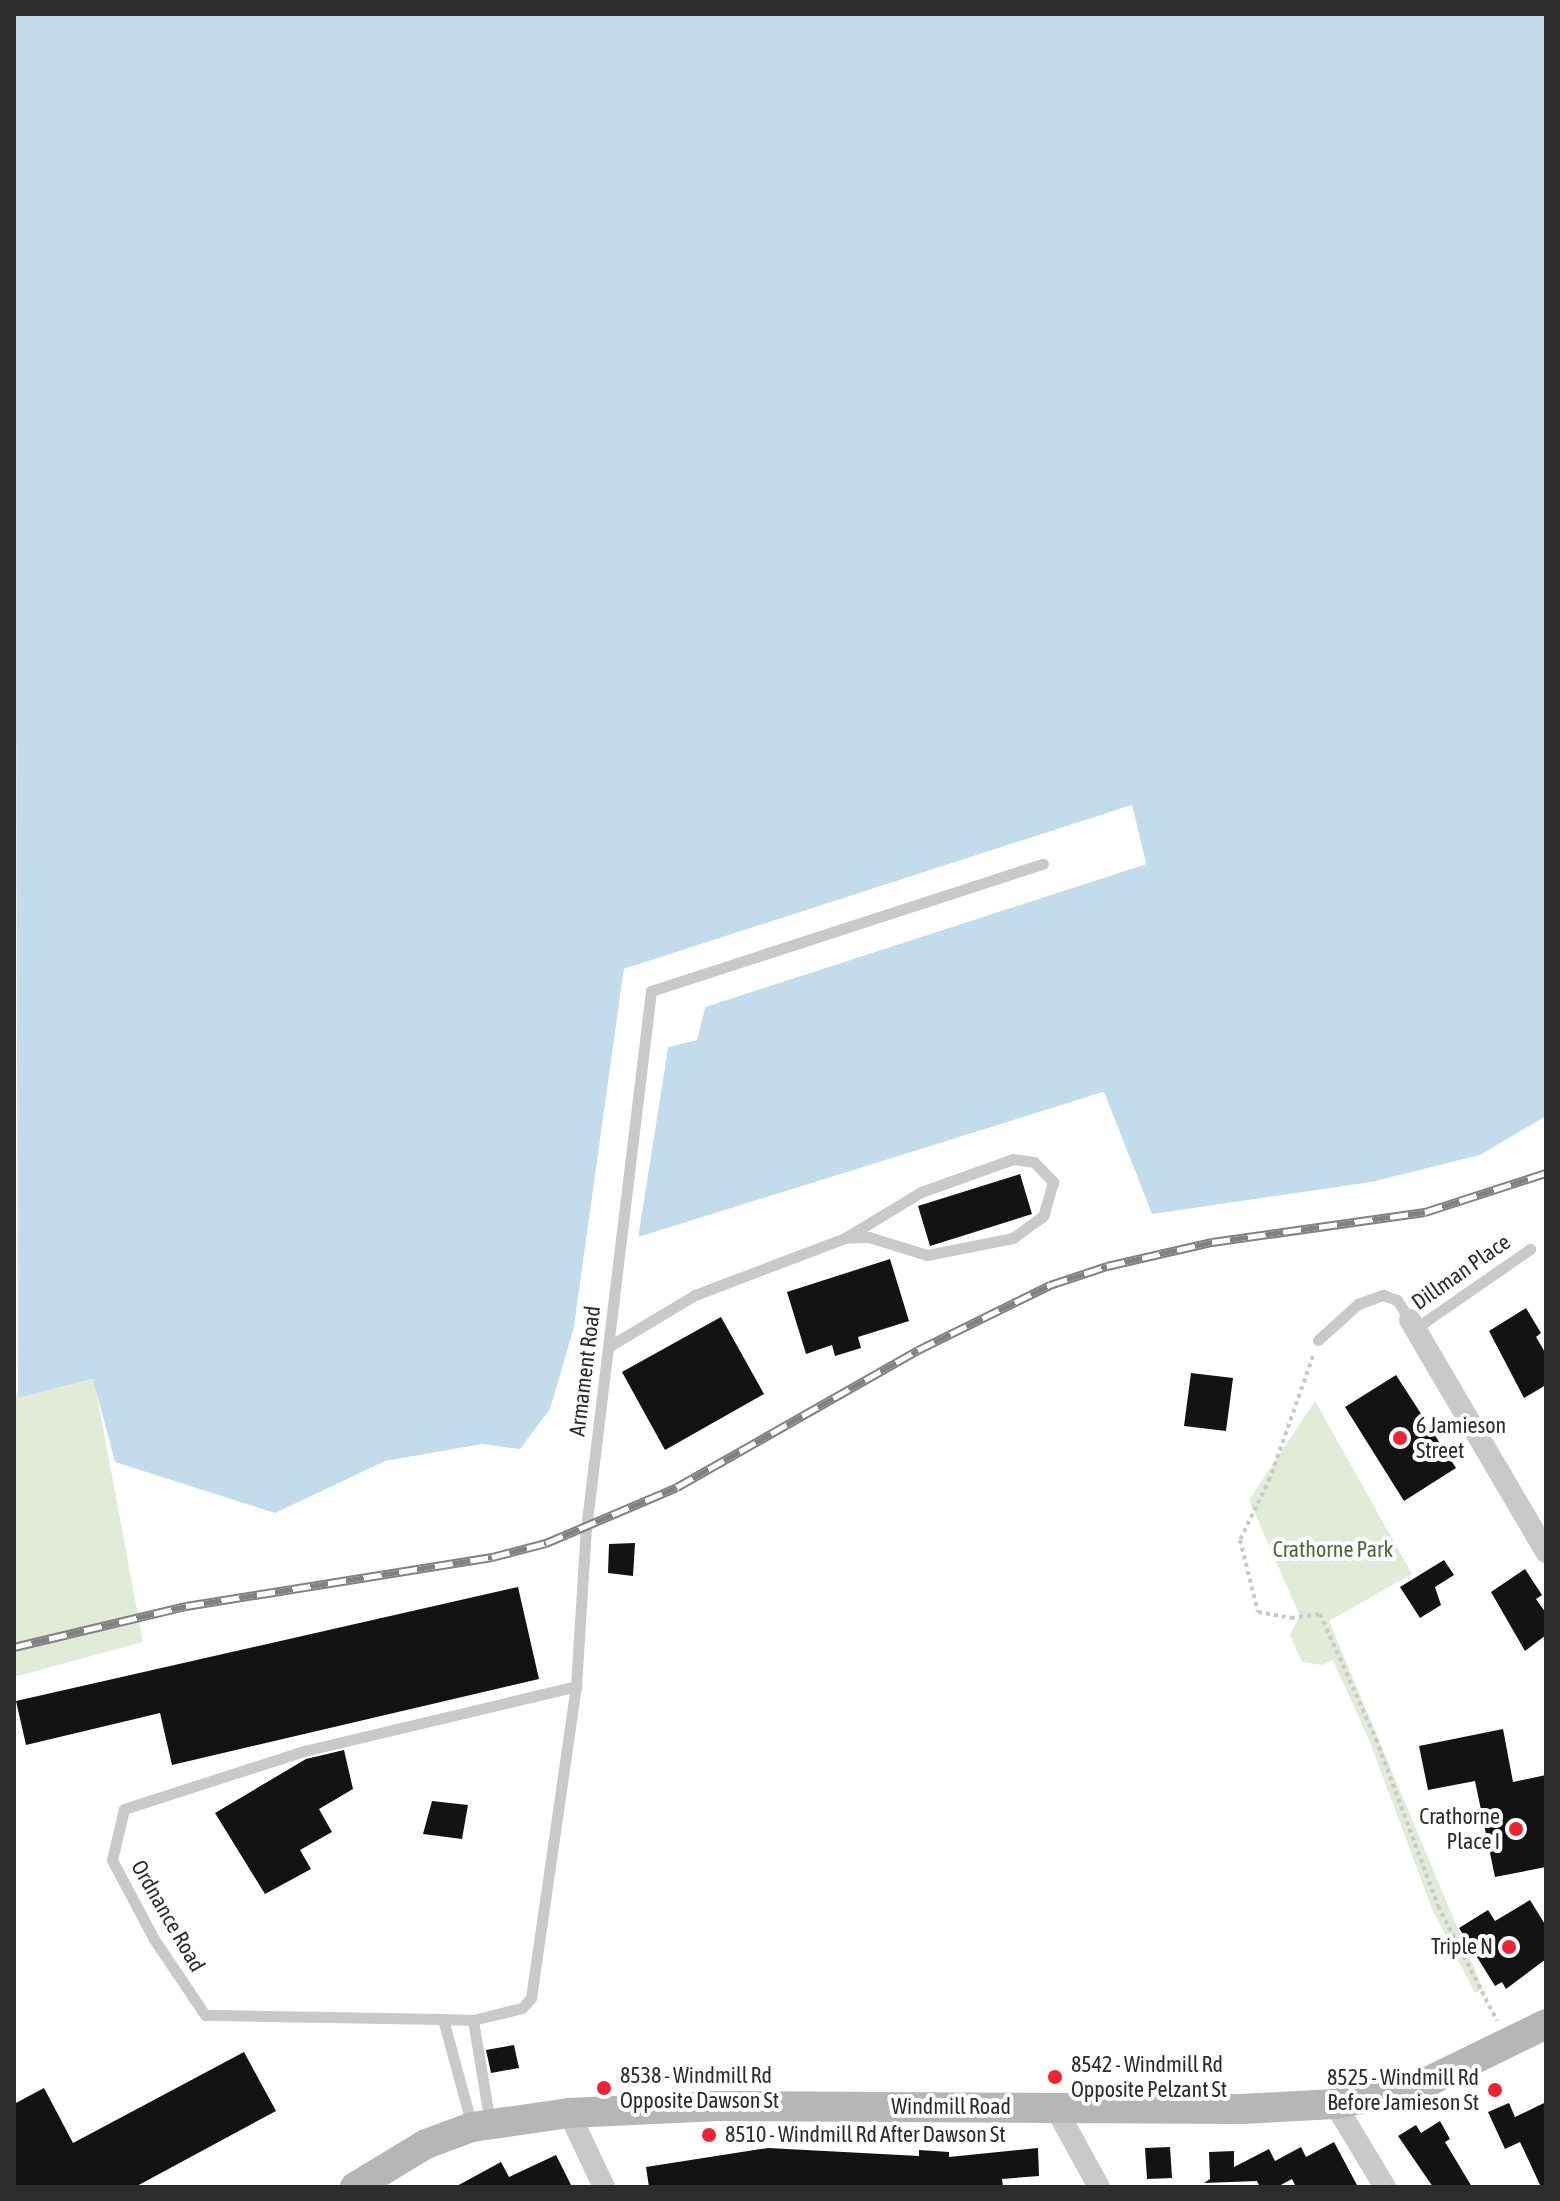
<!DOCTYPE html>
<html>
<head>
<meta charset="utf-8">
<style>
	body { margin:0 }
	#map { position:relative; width:1560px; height:2201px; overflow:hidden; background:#fff; font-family:"Asap Condensed",sans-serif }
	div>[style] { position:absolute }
	.green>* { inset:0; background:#e2ead8 }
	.water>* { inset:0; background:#c2dcec }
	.pier>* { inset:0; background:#fff }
	.building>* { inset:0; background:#131313 }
	.path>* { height:4px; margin-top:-2px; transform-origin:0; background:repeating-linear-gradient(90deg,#c9c9c9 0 4px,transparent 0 8px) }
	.lane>* { height:11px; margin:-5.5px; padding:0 5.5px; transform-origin:5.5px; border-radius:5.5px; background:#c9c9c9 }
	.street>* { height:22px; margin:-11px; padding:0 11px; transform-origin:11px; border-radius:11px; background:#c9c9c9 }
	.secondary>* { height:30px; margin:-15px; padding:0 15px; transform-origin:15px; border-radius:15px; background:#b6b6b6 }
	.rail>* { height:9px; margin-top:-4.5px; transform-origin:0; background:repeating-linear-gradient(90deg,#fff 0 18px,#818181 0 36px); box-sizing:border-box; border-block:2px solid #818181 }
	.dots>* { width:22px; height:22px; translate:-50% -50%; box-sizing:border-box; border:4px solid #fff; border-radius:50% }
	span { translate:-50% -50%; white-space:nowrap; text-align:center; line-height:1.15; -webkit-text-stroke:8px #fff; paint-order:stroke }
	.street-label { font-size:22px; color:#2c2c2c }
	.poi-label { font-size:22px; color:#2c2c2c }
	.left { translate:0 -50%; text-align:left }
	.right { translate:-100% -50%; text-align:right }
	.park-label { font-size:22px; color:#4f6838 }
	.frame { position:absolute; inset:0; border:16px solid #2c2c2c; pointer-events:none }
</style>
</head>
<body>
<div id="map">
	<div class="green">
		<div style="clip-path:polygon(94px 1379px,143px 1642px,14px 1677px,14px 1388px,18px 1398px)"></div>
		<div style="clip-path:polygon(1315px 1401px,1412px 1574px,1329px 1621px,1483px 1989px,1475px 1993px,1432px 1909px,1370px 1742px,1333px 1660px,1322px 1665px,1302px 1662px,1290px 1635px,1300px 1616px,1249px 1500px)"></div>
	</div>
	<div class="water">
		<div style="clip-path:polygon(14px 14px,1546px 14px,1546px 1116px,1480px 1155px,1371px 1182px,1152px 1214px,1103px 1092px,638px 1238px,668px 1047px,697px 1040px,705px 1007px,1146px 864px,1132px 805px,624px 969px,574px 1327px,550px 1409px,520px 1449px,482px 1444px,385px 1461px,275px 1513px,115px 1462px,93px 1379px,18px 1398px)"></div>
	</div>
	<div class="pier">
		<div style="clip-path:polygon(1132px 805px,1146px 864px,705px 1007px,697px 1040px,668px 1047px,638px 1237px,1104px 1092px,1152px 1214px,1101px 1097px,639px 1242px,634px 1238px,664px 1046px,694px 1037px,702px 1004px,1141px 861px,1130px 810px,628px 972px,584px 1300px,574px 1327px,624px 969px)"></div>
	</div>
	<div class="building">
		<div style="clip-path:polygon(1020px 1174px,1032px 1214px,930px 1246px,918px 1206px)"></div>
		<div style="clip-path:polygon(890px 1259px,909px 1321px,858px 1337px,861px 1348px,835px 1356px,832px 1345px,806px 1354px,787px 1292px)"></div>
		<div style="clip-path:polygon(1526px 1308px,1541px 1333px,1536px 1337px,1546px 1354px,1546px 1385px,1524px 1398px,1489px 1331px)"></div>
		<div style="clip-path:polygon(721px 1317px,764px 1394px,665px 1450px,622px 1372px)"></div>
		<div style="clip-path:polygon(1191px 1373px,1233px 1378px,1226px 1431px,1184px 1426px)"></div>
		<div style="clip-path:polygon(1396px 1375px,1456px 1468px,1404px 1501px,1345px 1407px)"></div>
		<div style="clip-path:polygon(635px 1543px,633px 1576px,608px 1573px,609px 1544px)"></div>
		<div style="clip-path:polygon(1444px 1560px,1454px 1575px,1435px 1587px,1441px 1605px,1420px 1618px,1400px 1587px)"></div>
		<div style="clip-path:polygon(1525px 1569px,1542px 1595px,1536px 1599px,1546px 1613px,1546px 1635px,1525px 1651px,1491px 1592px)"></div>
		<div style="clip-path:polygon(518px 1587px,539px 1679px,172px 1765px,160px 1713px,26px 1745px,16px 1701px)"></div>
		<div style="clip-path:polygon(1503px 1729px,1513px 1782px,1546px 1775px,1546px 1867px,1495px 1877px,1475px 1781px,1428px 1790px,1419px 1746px)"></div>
		<div style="clip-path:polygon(344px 1750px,353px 1789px,319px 1809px,332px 1832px,300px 1850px,311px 1869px,265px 1894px,215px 1813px,306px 1759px)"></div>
		<div style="clip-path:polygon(432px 1801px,468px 1805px,462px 1839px,423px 1834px)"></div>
		<div style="clip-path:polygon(1530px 1900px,1546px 1926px,1546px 1959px,1506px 1989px,1502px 1982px,1495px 1986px,1459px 1928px,1488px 1910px,1495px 1921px)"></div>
		<div style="clip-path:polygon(514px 2045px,519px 2068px,491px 2073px,486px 2050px)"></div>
		<div style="clip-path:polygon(244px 2052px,276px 2111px,135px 2187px,14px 2187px,14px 2104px,44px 2088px,73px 2143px)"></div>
		<div style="clip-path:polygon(1546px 2102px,1546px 2187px,1541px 2187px,1520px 2142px,1505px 2149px,1488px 2112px,1509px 2103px,1515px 2117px)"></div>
		<div style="clip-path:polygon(1440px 2121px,1450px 2139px,1445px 2142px,1472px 2187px,1433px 2187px,1398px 2136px,1416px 2125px,1421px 2133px)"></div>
		<div style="clip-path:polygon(1334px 2142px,1358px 2187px,1296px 2187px,1292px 2179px,1277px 2187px,1260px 2187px,1257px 2181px,1204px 2183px,1210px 2179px,1209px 2152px,1234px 2151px,1234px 2167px,1269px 2149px,1275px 2161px,1301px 2147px,1306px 2157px)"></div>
		<div style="clip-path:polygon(1170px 2147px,1172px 2178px,1147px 2179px,1145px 2148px)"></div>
		<div style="clip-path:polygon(768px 2148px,919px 2156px,919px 2150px,949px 2152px,949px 2157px,1038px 2148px,1039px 2176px,1002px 2179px,1003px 2187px,649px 2187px,646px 2167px)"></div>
		<div style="clip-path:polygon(556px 2155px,572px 2187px,455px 2187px,501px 2162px,509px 2177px)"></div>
	</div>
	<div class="path">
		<div style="left:1313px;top:1356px;width:129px;rotate:109.4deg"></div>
		<div style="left:1270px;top:1478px;width:69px;rotate:115.8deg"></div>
		<div style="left:1240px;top:1540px;width:74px;rotate:76deg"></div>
		<div style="left:1258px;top:1612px;width:34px;rotate:10deg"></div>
		<div style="left:1291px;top:1618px;width:29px;rotate:-8deg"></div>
		<div style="left:1320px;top:1614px;width:137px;rotate:65.9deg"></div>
		<div style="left:1376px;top:1739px;width:178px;rotate:69.6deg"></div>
		<div style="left:1438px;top:1906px;width:129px;rotate:62.8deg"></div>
	</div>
	<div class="lane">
		<div style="left:1416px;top:1328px;width:139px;rotate:-34.7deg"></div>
		<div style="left:1318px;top:1340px;width:54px;rotate:-42deg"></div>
		<div style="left:1358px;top:1304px;width:27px;rotate:-20deg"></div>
		<div style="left:1383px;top:1295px;width:15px;rotate:20deg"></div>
		<div style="left:1397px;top:1300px;width:24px;rotate:57deg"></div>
		<div style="left:608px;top:1347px;width:101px;rotate:-30.9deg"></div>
		<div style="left:695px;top:1295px;width:160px;rotate:-20.8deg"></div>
		<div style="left:845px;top:1238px;width:89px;rotate:-31.2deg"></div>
		<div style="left:921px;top:1192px;width:98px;rotate:-19.7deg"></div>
		<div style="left:1013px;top:1159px;width:21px;rotate:8deg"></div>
		<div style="left:1034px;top:1162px;width:28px;rotate:46deg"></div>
		<div style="left:1053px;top:1182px;width:35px;rotate:106deg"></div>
		<div style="left:1043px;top:1216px;width:37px;rotate:144deg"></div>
		<div style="left:1013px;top:1238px;width:88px;rotate:168.8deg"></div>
		<div style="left:927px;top:1255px;width:61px;rotate:-162.8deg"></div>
		<div style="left:869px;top:1237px;width:24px;rotate:178deg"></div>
		<div style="left:443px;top:2019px;width:30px;rotate:2deg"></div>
		<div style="left:490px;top:2123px;width:104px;rotate:-99.4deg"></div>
		<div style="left:473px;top:2020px;width:50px;rotate:-13.8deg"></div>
		<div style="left:522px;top:2008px;width:13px;rotate:-48deg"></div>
		<div style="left:531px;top:1998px;width:315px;rotate:-81.8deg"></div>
		<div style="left:576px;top:1686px;width:157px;rotate:-86.4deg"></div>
		<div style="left:586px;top:1529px;width:542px;rotate:-83.11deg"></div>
		<div style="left:651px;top:991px;width:412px;rotate:-18deg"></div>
		<div style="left:472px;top:2126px;width:111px;rotate:-105.2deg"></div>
		<div style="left:443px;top:2019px;width:238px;rotate:-179deg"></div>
		<div style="left:205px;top:2015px;width:92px;rotate:-123.9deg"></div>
		<div style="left:154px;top:1939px;width:89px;rotate:-118deg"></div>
		<div style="left:112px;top:1860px;width:52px;rotate:-76.8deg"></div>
		<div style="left:124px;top:1809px;width:189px;rotate:-17.9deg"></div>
		<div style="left:304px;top:1751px;width:280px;rotate:-13.4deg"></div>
	</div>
	<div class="street">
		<div style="left:1410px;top:1320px;width:269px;rotate:59.6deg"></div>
		<div style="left:1335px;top:2104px;width:97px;rotate:58.9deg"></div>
		<div style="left:1055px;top:2107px;width:91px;rotate:61.2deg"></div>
		<div style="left:569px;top:2113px;width:82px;rotate:64.7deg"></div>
	</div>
	<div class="secondary">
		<div style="left:355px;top:2187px;width:83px;rotate:-31.2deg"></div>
		<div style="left:426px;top:2144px;width:49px;rotate:-20.3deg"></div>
		<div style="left:472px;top:2127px;width:98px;rotate:-8.2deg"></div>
		<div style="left:569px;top:2113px;width:149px;rotate:-2.7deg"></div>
		<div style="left:718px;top:2106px;width:524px;rotate:0.33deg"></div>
		<div style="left:1242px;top:2109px;width:93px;rotate:-3.1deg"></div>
		<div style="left:1335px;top:2104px;width:82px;rotate:-11.3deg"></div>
		<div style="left:1415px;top:2088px;width:146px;rotate:-26deg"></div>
	</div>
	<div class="rail">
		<div style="left:14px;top:1647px;width:177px;rotate:-13.4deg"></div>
		<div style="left:186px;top:1606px;width:310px;rotate:-9.1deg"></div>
		<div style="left:492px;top:1557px;width:56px;rotate:-14.5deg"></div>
		<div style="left:546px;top:1543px;width:142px;rotate:-23.1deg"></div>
		<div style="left:677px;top:1487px;width:277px;rotate:-29.6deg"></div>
		<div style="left:918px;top:1350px;width:147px;rotate:-26.2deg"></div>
		<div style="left:1050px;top:1285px;width:60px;rotate:-18.4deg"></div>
		<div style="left:1107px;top:1266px;width:108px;rotate:-12.9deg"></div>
		<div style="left:1212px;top:1242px;width:215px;rotate:-8deg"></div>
		<div style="left:1425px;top:1212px;width:127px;rotate:-17.9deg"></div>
	</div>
	<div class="dots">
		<div style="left:1400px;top:1438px;background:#ec2434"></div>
		<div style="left:1516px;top:1829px;background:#ec2434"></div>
		<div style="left:1509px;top:1947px;background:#ec2434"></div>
		<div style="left:1055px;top:2077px;background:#ec2434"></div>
		<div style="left:604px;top:2088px;background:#ec2434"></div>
		<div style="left:1495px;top:2090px;background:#ec2434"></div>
		<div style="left:709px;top:2135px;background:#ec2434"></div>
	</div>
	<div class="street-label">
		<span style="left:1461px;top:1272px;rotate:-35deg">Dillman Place</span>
		<span style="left:585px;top:1371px;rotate:-83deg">Armament Road</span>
		<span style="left:168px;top:1916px;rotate:60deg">Ordnance Road</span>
		<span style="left:951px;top:2107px">Windmill Road</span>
	</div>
	<div class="poi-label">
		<span class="left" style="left:1416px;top:1438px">6 Jamieson<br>Street</span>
		<span class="right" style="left:1500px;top:1829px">Crathorne<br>Place I</span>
		<span class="right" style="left:1493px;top:1947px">Triple N</span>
		<span class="left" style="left:1071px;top:2077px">8542 - Windmill Rd<br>Opposite Pelzant St</span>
		<span class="left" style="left:620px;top:2088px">8538 - Windmill Rd<br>Opposite Dawson St</span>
		<span class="right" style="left:1479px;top:2090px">8525 - Windmill Rd<br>Before Jamieson St</span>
		<span class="left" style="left:725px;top:2135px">8510 - Windmill Rd After Dawson St</span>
	</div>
	<div class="park-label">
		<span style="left:1333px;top:1550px">Crathorne Park</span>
	</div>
	<div class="frame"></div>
</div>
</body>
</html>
